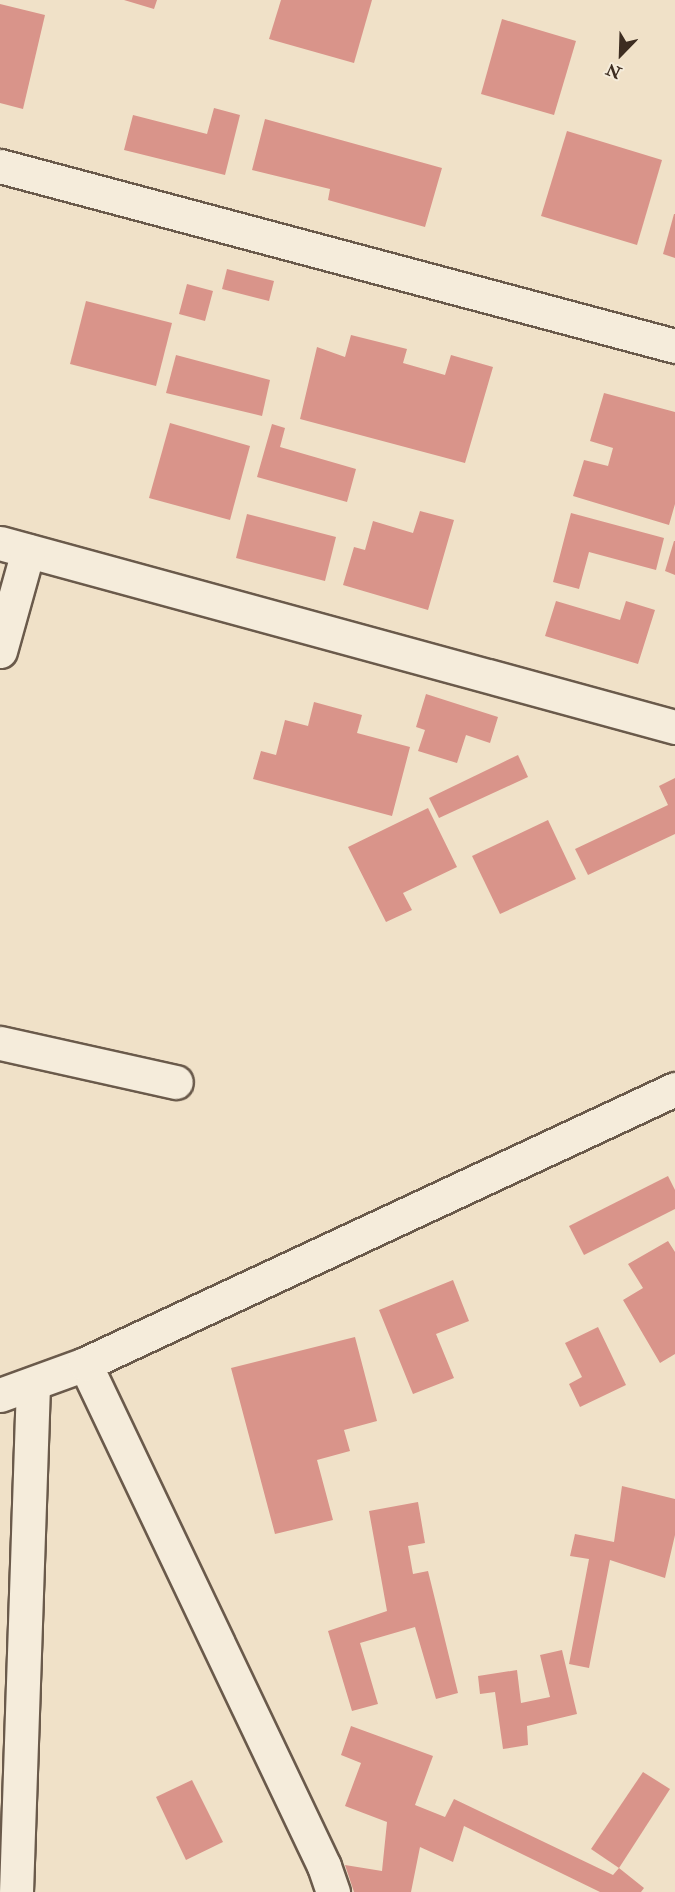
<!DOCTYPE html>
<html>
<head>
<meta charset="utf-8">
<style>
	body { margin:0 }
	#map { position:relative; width:675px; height:1892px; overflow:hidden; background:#f0e1c8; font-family:"IM FELL Double Pica",serif }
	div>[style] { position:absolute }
	.building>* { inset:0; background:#d9948a }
	.roads { filter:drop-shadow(2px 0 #6a5a4b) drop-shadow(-2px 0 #6a5a4b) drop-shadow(0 2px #6a5a4b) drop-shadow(0 -2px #6a5a4b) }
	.street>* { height:33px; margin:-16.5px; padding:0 16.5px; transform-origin:16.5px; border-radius:16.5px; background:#f5ecdb }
	.secondary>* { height:33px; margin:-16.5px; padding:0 16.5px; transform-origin:16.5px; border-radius:16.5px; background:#f5ecdb }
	span { translate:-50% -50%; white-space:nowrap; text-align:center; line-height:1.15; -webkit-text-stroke:4.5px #f5ecdb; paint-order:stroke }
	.north { position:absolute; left:591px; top:24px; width:60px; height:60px; -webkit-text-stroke:4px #f5ecdb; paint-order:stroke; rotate:203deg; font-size:16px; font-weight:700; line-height:24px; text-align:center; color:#3d2d21 }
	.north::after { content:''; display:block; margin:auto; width:21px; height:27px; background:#3d2d21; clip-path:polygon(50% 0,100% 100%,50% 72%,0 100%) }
</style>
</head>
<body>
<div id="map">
	<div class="building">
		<div style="clip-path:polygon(124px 0,157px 0,154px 9px)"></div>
		<div style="clip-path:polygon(281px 0,372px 0,354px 63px,269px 39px)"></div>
		<div style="clip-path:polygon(0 4px,45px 15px,23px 109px,0 103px)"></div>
		<div style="clip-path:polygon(502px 19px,576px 41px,554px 115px,481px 94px)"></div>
		<div style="clip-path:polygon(214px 108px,240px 115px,225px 175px,124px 150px,133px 115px,207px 134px)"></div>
		<div style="clip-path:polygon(265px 119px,442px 168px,425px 227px,328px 200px,330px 189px,252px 170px)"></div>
		<div style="clip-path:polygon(567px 131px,662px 160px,637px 245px,541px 216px)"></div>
		<div style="clip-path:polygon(674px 214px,675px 214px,675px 258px,663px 254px)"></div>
		<div style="clip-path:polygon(227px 269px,274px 281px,269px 301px,222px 289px)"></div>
		<div style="clip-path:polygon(187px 284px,213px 291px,205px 321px,179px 314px)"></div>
		<div style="clip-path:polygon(86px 301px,172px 323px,156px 386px,70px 364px)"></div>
		<div style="clip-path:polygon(351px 335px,407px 349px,403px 363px,445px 375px,451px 355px,493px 367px,465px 463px,300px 419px,317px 347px,345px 357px)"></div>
		<div style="clip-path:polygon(176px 355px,270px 380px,262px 416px,166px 393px)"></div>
		<div style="clip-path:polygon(604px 393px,675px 412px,675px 504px,669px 525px,573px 496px,584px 460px,608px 466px,613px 448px,590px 441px)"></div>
		<div style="clip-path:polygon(170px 423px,250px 446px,230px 520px,149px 498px)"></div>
		<div style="clip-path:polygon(272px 424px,285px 428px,280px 447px,356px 469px,347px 502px,257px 477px)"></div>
		<div style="clip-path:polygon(420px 511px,454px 520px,428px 610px,343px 585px,354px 547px,365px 550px,373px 521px,413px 533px)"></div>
		<div style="clip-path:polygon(571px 513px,664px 538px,656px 570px,589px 552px,579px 589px,553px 582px)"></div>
		<div style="clip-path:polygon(247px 514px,336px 537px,325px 581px,236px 558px)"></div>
		<div style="clip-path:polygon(674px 541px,675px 541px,675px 575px,665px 571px)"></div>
		<div style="clip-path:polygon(556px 601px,620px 620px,626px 601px,655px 610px,638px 664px,545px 636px)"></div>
		<div style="clip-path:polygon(426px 694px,498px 717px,490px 743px,466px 735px,457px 763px,418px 751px,425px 730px,416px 727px)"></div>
		<div style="clip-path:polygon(314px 702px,362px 715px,357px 733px,410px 747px,392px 816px,253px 779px,261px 751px,276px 755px,285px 720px,308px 726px)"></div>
		<div style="clip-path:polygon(518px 755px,528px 777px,439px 818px,429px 798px)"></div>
		<div style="clip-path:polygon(675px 778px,675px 834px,588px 875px,575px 849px,668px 805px,659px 786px)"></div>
		<div style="clip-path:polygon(428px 808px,457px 867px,403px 893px,412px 910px,386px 922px,348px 847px)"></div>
		<div style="clip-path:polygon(548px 820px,576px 879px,500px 914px,472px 856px)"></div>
		<div style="clip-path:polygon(668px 1176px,675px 1190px,675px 1209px,584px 1255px,569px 1226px)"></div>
		<div style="clip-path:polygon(668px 1241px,675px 1252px,675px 1354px,660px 1363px,623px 1300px,643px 1288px,628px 1264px)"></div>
		<div style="clip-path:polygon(453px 1280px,469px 1321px,436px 1334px,454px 1378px,413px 1394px,379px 1310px)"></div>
		<div style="clip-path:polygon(598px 1327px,626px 1385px,580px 1407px,569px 1384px,582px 1377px,565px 1343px)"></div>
		<div style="clip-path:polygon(355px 1337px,377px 1421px,344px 1430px,350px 1451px,317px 1460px,333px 1520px,275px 1534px,231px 1368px)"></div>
		<div style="clip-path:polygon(622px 1486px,675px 1499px,675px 1535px,665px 1578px,610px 1560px,589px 1668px,569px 1664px,589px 1559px,570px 1556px,575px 1534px,614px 1542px)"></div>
		<div style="clip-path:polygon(418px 1502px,425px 1543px,408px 1546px,413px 1574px,428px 1571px,458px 1693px,436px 1699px,415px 1627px,360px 1643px,378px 1704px,352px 1711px,328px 1631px,387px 1611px,369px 1511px)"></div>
		<div style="clip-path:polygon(562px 1650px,577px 1714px,527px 1726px,528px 1745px,503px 1749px,495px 1692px,480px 1694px,478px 1676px,517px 1670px,521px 1703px,550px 1697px,540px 1655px)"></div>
		<div style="clip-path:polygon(351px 1726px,433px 1756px,415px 1805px,445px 1817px,454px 1799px,613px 1875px,619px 1868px,644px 1888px,641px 1892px,600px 1892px,464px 1826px,453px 1862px,420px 1847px,411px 1892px,354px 1892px,345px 1865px,382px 1871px,387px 1822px,345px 1806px,361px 1763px,341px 1755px)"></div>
		<div style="clip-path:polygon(643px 1772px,670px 1789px,619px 1868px,591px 1849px)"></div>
		<div style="clip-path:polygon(192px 1780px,223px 1842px,186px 1860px,156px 1797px)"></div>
	</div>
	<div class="roads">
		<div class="street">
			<div style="left:0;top:166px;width:699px;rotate:14.93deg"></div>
			<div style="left:0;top:543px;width:700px;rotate:15.25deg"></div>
			<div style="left:0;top:651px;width:104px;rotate:-74.4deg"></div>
			<div style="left:0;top:1043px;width:180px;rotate:12.5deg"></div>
			<div style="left:85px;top:1364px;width:556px;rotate:64.54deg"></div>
			<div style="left:324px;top:1866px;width:28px;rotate:71deg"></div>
			<div style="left:16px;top:1892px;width:508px;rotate:-88.08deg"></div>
		</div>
		<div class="secondary">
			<div style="left:0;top:1395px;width:90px;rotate:-20deg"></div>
			<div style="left:85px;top:1364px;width:651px;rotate:-24.99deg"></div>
		</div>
	</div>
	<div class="north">N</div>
</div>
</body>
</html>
